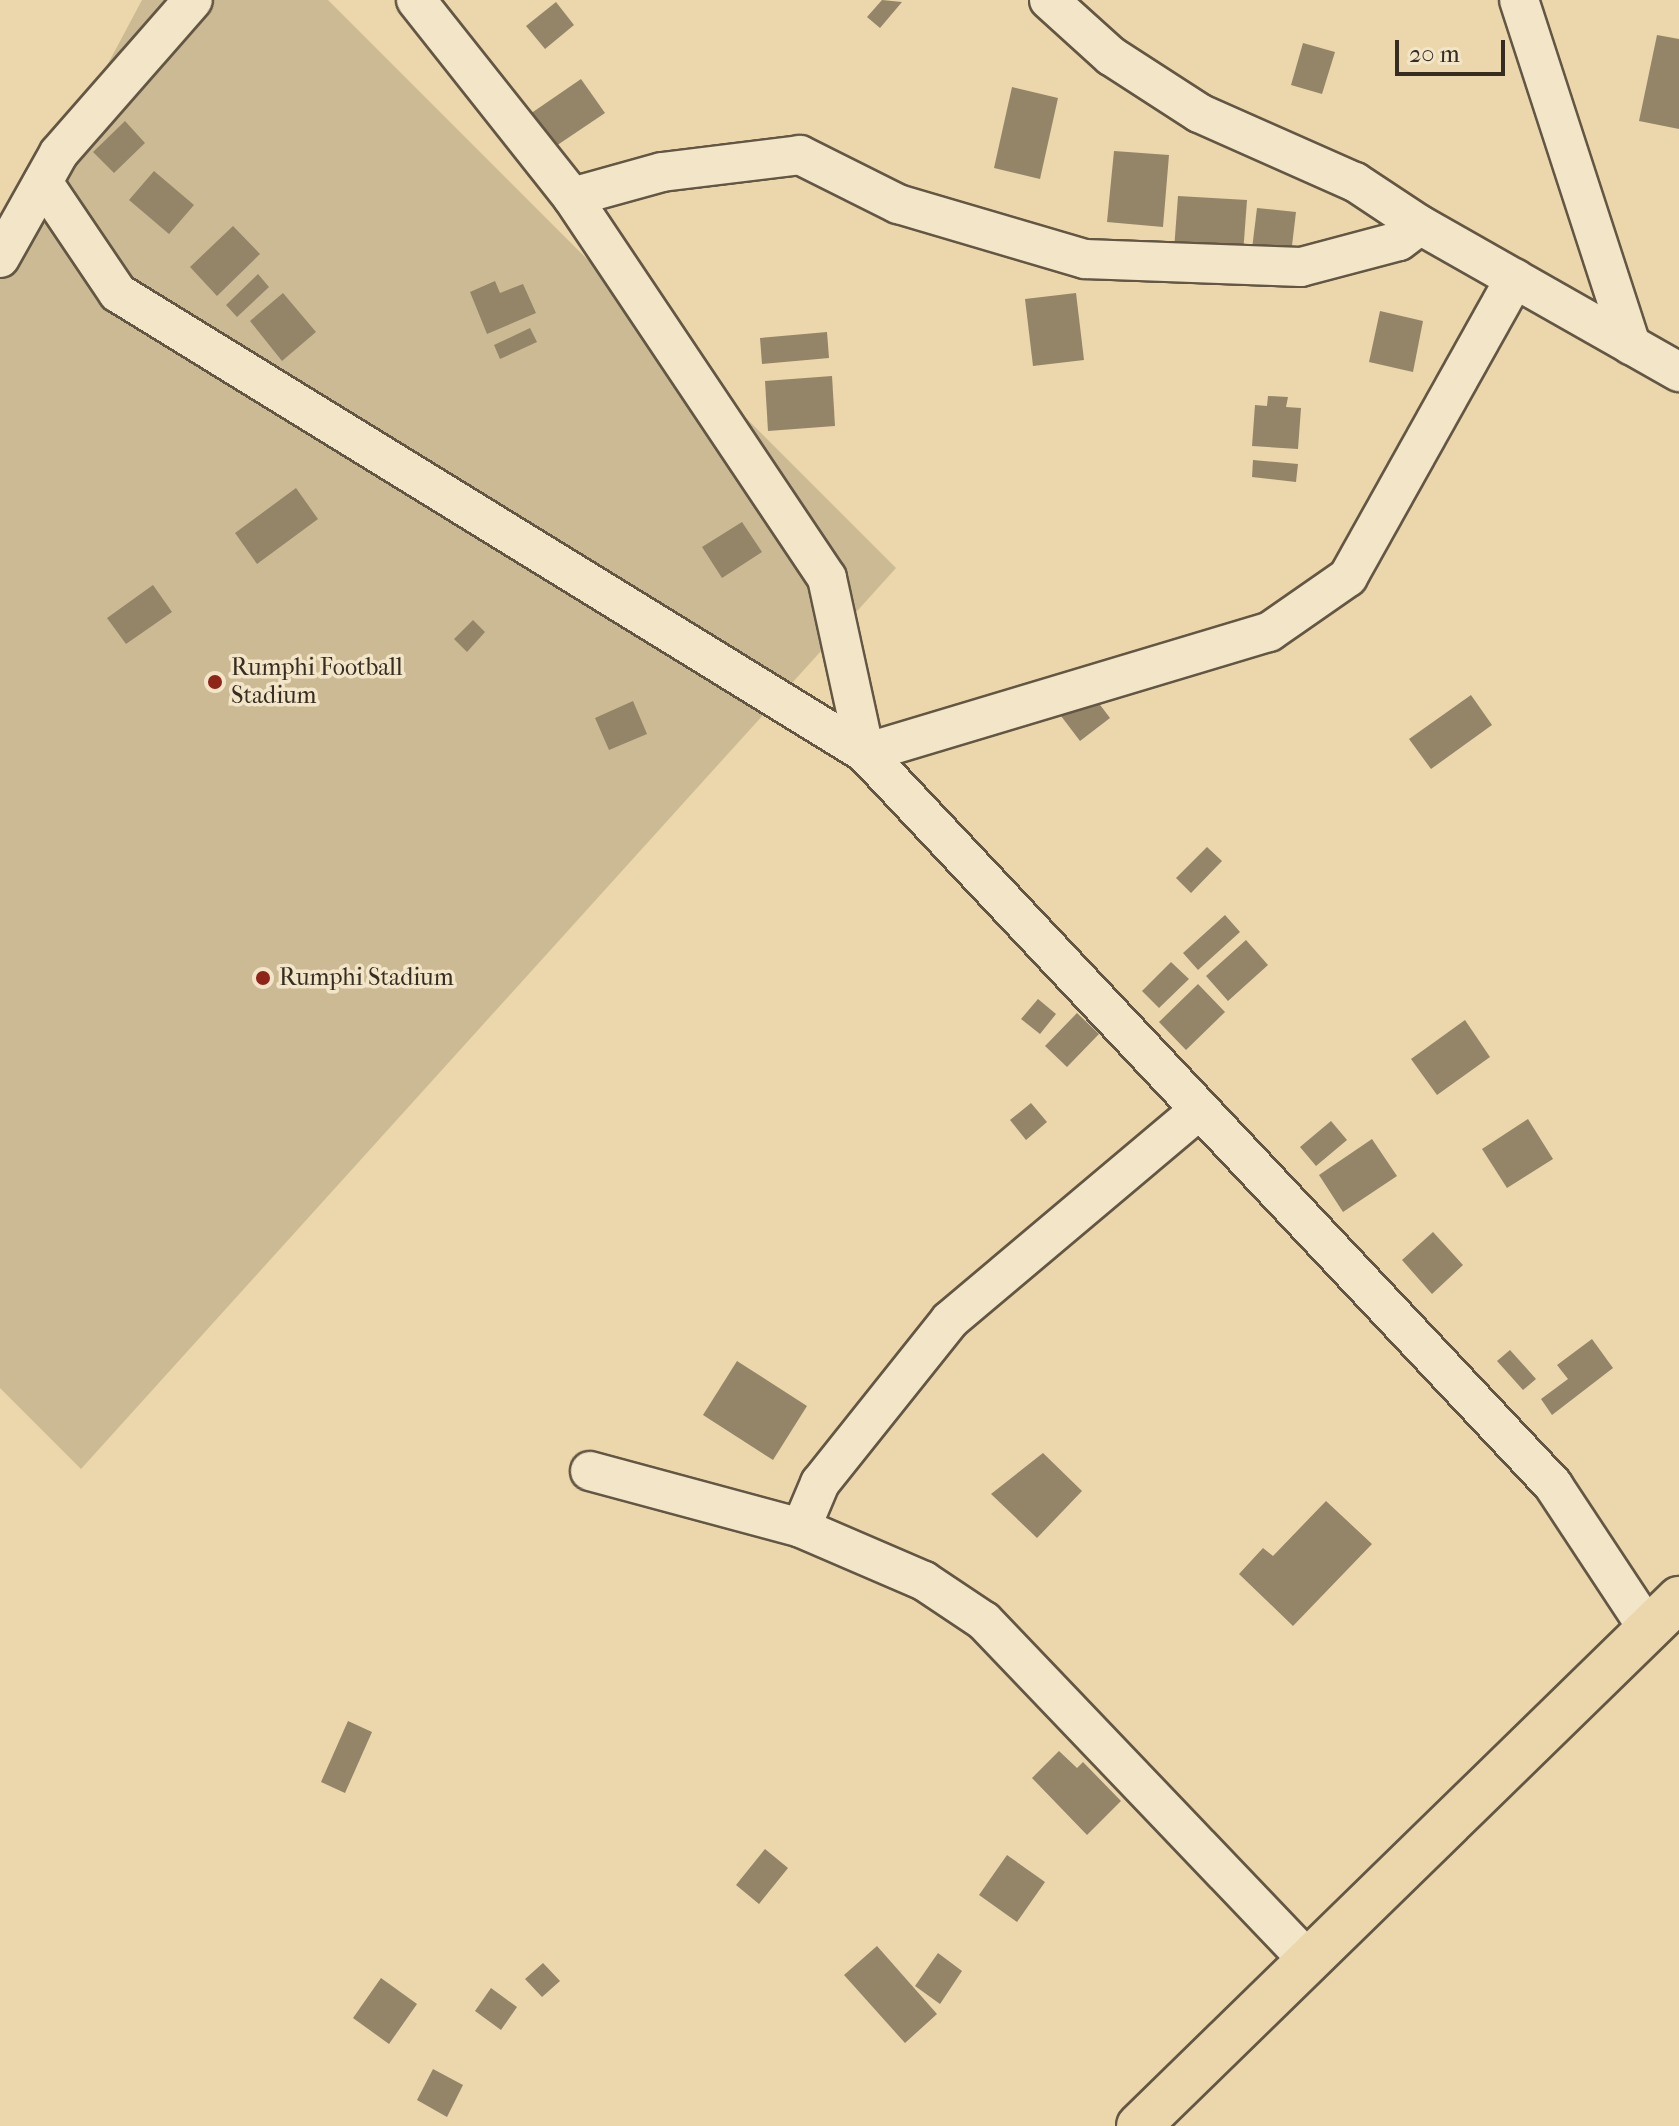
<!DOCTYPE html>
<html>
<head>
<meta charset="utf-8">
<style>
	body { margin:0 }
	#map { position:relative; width:1679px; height:2126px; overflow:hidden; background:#ebd7ab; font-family:"IM FELL French Canon",serif }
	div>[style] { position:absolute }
	.green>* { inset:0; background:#ccba94 }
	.building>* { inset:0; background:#948569 }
	.roads { filter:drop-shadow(2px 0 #635744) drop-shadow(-2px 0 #635744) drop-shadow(0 2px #635744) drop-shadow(0 -2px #635744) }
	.street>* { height:38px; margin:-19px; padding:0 19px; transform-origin:19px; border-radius:19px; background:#f2e5c8 }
	.primary>* { height:44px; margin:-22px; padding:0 22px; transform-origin:22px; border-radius:22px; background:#ebd7ab }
	.dots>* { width:22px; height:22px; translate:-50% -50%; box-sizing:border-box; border:4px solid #f2e5c8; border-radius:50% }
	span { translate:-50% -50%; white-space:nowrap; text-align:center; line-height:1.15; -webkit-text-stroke:7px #f2e5c8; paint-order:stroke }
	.poi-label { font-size:24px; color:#362c21 }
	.left { translate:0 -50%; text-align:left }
	.scale { position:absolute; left:1395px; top:40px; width:110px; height:36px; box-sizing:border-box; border:4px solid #362c21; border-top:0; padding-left:10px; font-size:24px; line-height:28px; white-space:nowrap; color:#362c21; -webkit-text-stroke:6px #f2e5c8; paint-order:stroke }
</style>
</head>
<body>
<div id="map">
	<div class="green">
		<div style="clip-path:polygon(142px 0,328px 0,896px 568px,81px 1469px,0 1388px,0 266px)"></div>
	</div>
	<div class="building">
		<div style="clip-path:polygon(882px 0,902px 2px,880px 28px,867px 17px)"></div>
		<div style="clip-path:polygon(556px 2px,574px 25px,545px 49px,526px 26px)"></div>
		<div style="clip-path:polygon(1657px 35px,1679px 39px,1679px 129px,1639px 121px)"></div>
		<div style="clip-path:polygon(1303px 43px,1335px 52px,1322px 94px,1291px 85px)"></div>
		<div style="clip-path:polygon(581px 79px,605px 113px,553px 148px,530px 114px)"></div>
		<div style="clip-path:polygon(1012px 87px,1058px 98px,1040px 179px,994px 168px)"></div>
		<div style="clip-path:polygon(125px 121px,145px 143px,114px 173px,93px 152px)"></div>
		<div style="clip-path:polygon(1114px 151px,1169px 155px,1163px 227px,1107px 222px)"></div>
		<div style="clip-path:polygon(154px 171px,194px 205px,169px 234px,129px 200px)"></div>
		<div style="clip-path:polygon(1178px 196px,1247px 200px,1243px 254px,1174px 250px)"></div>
		<div style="clip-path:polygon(1257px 208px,1296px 212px,1291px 254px,1252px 249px)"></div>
		<div style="clip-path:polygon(233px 226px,260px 254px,217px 296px,190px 267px)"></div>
		<div style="clip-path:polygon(258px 274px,269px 287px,237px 317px,226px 305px)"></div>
		<div style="clip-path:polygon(495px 281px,500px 293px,523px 284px,536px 313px,487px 334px,470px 292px)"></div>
		<div style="clip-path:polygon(283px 293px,316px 332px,282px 361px,250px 321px)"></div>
		<div style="clip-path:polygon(1076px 293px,1084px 360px,1033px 366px,1025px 299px)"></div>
		<div style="clip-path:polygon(1380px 311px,1423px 321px,1413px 372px,1369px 362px)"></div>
		<div style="clip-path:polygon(530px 328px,537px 342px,500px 359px,494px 345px)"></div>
		<div style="clip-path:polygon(827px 332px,829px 358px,762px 364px,760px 338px)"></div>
		<div style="clip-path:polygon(832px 376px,835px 426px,768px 431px,765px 381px)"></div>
		<div style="clip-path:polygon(1268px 396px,1288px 397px,1286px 407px,1301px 408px,1298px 449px,1252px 446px,1255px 405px,1267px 406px)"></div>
		<div style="clip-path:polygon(1253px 460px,1298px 464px,1296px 482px,1252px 477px)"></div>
		<div style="clip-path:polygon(296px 488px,318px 519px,257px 564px,235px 533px)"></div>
		<div style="clip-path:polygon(742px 522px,762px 552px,722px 578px,702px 547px)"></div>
		<div style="clip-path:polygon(153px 585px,172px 612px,126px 644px,107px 618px)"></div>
		<div style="clip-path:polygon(473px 620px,485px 632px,467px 652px,454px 639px)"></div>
		<div style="clip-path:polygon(1088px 689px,1110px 718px,1080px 741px,1058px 712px)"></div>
		<div style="clip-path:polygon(1471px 695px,1492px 725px,1431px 769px,1409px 739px)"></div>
		<div style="clip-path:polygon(633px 701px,647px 734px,609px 750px,595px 718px)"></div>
		<div style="clip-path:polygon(1207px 847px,1222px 861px,1191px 893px,1176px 878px)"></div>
		<div style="clip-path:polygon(1225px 915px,1240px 932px,1198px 970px,1183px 953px)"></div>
		<div style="clip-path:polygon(1246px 940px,1268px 965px,1228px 1001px,1206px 976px)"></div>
		<div style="clip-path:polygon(1171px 962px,1189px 979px,1159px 1008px,1142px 991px)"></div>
		<div style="clip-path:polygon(1198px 984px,1225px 1012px,1186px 1050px,1159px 1022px)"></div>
		<div style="clip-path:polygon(1038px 999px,1056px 1014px,1040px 1034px,1021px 1019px)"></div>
		<div style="clip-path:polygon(1077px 1013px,1099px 1034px,1067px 1067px,1045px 1046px)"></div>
		<div style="clip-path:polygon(1465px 1020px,1490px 1057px,1437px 1095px,1411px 1059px)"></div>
		<div style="clip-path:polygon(1031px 1103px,1047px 1122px,1026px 1140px,1010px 1120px)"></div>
		<div style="clip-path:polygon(1528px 1119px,1553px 1159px,1507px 1188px,1482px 1149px)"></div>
		<div style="clip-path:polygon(1331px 1121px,1347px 1140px,1316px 1166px,1300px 1147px)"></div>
		<div style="clip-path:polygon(1372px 1139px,1397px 1176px,1343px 1212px,1319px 1175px)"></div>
		<div style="clip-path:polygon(1433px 1232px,1463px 1265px,1432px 1294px,1402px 1260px)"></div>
		<div style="clip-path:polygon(1592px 1339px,1613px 1368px,1552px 1415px,1541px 1399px,1568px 1379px,1557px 1365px)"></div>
		<div style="clip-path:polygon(1510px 1350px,1536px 1379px,1523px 1390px,1497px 1361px)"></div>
		<div style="clip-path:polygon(737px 1361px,807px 1406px,773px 1460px,703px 1415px)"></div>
		<div style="clip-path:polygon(1043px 1453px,1082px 1491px,1037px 1538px,991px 1494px)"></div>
		<div style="clip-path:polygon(1326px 1501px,1372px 1544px,1293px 1626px,1239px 1574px,1263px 1548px,1273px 1556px)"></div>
		<div style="clip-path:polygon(348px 1721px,372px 1732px,345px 1793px,321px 1782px)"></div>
		<div style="clip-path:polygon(1059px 1751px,1077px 1768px,1083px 1762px,1121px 1801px,1087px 1835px,1032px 1778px)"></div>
		<div style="clip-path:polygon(765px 1849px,788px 1868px,759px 1904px,736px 1885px)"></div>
		<div style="clip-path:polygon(1007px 1855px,1045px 1882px,1017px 1922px,979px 1895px)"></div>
		<div style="clip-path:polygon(877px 1946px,937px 2014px,905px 2043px,844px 1975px)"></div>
		<div style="clip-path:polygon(938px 1953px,962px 1971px,940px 2004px,915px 1986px)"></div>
		<div style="clip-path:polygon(543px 1963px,560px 1981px,542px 1997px,525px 1979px)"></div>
		<div style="clip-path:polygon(381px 1978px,417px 2004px,389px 2044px,353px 2018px)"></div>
		<div style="clip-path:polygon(491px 1988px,517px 2007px,501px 2030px,475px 2011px)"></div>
		<div style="clip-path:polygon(433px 2069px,463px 2085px,447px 2117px,417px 2100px)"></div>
	</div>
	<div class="roads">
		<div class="street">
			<div style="left:416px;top:0;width:251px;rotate:51.6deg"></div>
			<div style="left:572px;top:197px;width:458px;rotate:56.2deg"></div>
			<div style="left:827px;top:578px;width:179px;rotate:77.7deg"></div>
			<div style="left:1049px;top:0;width:84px;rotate:42.1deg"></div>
			<div style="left:1111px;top:56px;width:105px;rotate:32.9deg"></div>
			<div style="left:1199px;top:113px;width:171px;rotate:23.9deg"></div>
			<div style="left:1355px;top:182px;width:78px;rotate:33.5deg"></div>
			<div style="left:1519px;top:0;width:363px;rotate:72deg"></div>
			<div style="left:43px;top:182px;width:134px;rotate:56deg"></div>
			<div style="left:118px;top:293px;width:877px;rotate:31.62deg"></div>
			<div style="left:865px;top:753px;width:1005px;rotate:46.77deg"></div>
			<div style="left:1553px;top:1485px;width:173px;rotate:56.6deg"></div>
			<div style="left:572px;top:197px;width:93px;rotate:-15.5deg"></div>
			<div style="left:662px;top:172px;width:139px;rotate:-7deg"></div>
			<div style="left:800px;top:155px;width:110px;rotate:26.6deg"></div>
			<div style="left:898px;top:204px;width:195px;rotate:16.4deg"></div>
			<div style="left:1085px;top:259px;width:216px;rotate:2.1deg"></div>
			<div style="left:1301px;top:267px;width:101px;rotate:-14.9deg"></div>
			<div style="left:1399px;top:241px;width:26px;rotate:-37deg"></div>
			<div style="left:1420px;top:225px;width:298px;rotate:29.6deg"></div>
			<div style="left:0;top:258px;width:120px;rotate:-60.7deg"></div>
			<div style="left:59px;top:153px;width:203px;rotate:-48.8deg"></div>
			<div style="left:865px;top:753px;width:422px;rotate:-16.7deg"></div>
			<div style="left:1269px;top:632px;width:96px;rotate:-34.8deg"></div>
			<div style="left:1348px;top:577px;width:342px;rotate:-60.8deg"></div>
			<div style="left:590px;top:1471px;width:219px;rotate:15.1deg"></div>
			<div style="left:801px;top:1528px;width:134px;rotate:23.3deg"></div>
			<div style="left:924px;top:1581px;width:72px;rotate:33.7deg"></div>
			<div style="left:984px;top:1621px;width:469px;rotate:46.3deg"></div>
			<div style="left:801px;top:1528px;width:49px;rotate:-67.1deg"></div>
			<div style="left:820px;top:1483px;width:208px;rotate:-51.4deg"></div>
			<div style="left:950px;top:1320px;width:324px;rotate:-40.1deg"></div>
		</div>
		<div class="primary">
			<div style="left:1139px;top:2126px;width:755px;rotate:-44.3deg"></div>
		</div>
	</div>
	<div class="dots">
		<div style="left:215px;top:682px;background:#8f2418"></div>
		<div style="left:263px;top:978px;background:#8f2418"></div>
	</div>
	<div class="poi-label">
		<span class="left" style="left:231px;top:682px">Rumphi Football<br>Stadium</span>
		<span class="left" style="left:279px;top:978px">Rumphi Stadium</span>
	</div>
	<div class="scale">20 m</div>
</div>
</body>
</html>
